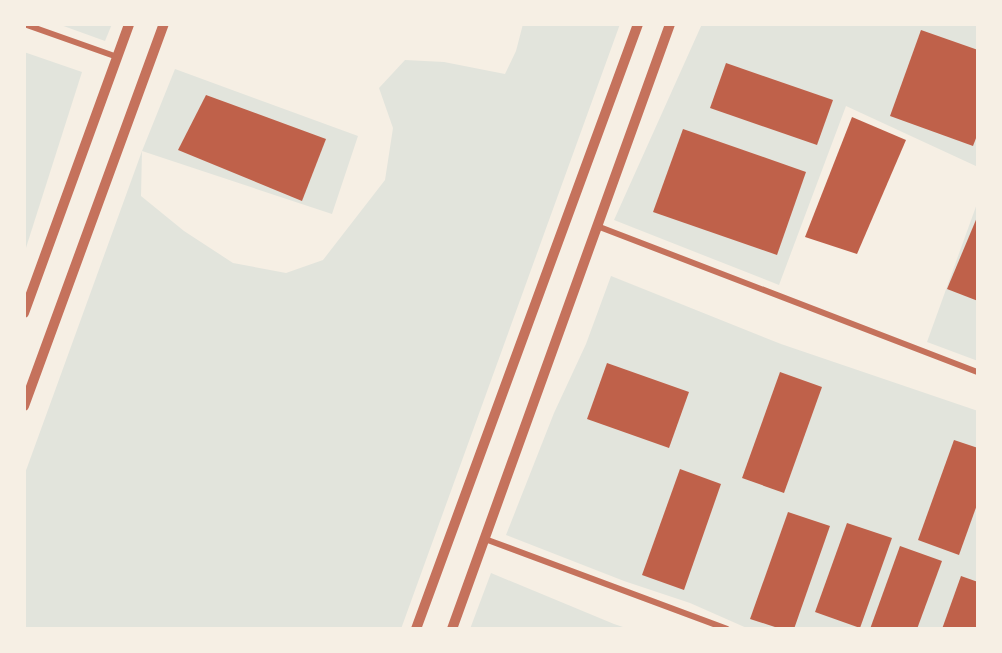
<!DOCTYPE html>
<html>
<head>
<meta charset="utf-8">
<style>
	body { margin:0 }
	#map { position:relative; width:1002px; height:653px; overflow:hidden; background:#f6efe4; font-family:Lato,sans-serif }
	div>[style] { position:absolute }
	.green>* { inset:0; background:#e2e4dc }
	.building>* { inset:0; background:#bf614a }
	.minor>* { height:6px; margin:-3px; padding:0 3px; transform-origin:3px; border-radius:3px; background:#c5725c }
	.tertiary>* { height:10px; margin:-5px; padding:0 5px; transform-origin:5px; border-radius:5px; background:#c5725c }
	span { translate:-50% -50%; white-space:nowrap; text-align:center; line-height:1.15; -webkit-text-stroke:4.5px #f6efe4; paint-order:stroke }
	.frame { position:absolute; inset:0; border:26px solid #f6efe4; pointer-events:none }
</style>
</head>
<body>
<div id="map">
	<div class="green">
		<div style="clip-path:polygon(58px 24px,112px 24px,105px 41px)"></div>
		<div style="clip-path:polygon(523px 24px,620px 24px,401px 629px,24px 629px,24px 476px,142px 151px,175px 69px,358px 136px,332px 214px,142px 151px,141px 196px,184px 231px,233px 263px,286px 273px,323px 260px,385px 180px,393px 128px,379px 88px,405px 60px,444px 62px,505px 74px,516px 51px)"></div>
		<div style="clip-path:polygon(702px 24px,978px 24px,978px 167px,846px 106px,779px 285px,614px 220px)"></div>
		<div style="clip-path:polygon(24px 52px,82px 72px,24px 254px)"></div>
		<div style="clip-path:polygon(978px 201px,978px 361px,927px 342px)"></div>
		<div style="clip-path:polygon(611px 276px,781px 344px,978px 411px,978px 629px,749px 629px,690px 603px,624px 581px,506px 535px,554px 413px,586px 344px)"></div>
		<div style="clip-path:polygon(491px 573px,614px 624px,629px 629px,470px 629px)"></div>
	</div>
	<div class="building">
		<div style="clip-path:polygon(921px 30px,978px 50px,978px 133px,973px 146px,890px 116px)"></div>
		<div style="clip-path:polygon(726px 63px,833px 100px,817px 145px,710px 108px)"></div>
		<div style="clip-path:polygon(206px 95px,326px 139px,302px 201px,178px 150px)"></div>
		<div style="clip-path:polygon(852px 117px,906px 140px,857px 254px,805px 237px)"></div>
		<div style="clip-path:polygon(683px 129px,806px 172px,777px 255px,653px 212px)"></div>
		<div style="clip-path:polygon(978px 215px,978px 301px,947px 289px)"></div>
		<div style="clip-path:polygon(607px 363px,689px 392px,669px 448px,587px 419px)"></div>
		<div style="clip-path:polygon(780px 372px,822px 387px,784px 493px,742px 478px)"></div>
		<div style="clip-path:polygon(954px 440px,978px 448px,978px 502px,959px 555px,918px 540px)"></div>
		<div style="clip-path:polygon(680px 469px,721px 484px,684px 590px,642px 575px)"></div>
		<div style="clip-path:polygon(788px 512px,830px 526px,794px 629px,781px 629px,750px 619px)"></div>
		<div style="clip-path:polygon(847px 523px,892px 538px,860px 628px,815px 612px)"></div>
		<div style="clip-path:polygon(900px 546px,942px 561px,917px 629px,870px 629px)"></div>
		<div style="clip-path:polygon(961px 576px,978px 582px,978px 629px,942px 629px)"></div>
	</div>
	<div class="minor">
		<div style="left:24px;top:24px;width:99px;rotate:19.5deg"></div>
		<div style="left:597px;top:226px;width:408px;rotate:21deg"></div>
		<div style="left:485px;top:539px;width:258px;rotate:20.4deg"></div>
	</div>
	<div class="tertiary">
		<div style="left:24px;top:313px;width:307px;rotate:-70deg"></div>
		<div style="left:24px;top:406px;width:407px;rotate:-69.9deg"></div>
		<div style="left:416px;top:629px;width:644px;rotate:-69.85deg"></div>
		<div style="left:452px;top:629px;width:643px;rotate:-70.18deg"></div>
	</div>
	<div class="frame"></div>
</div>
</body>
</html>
